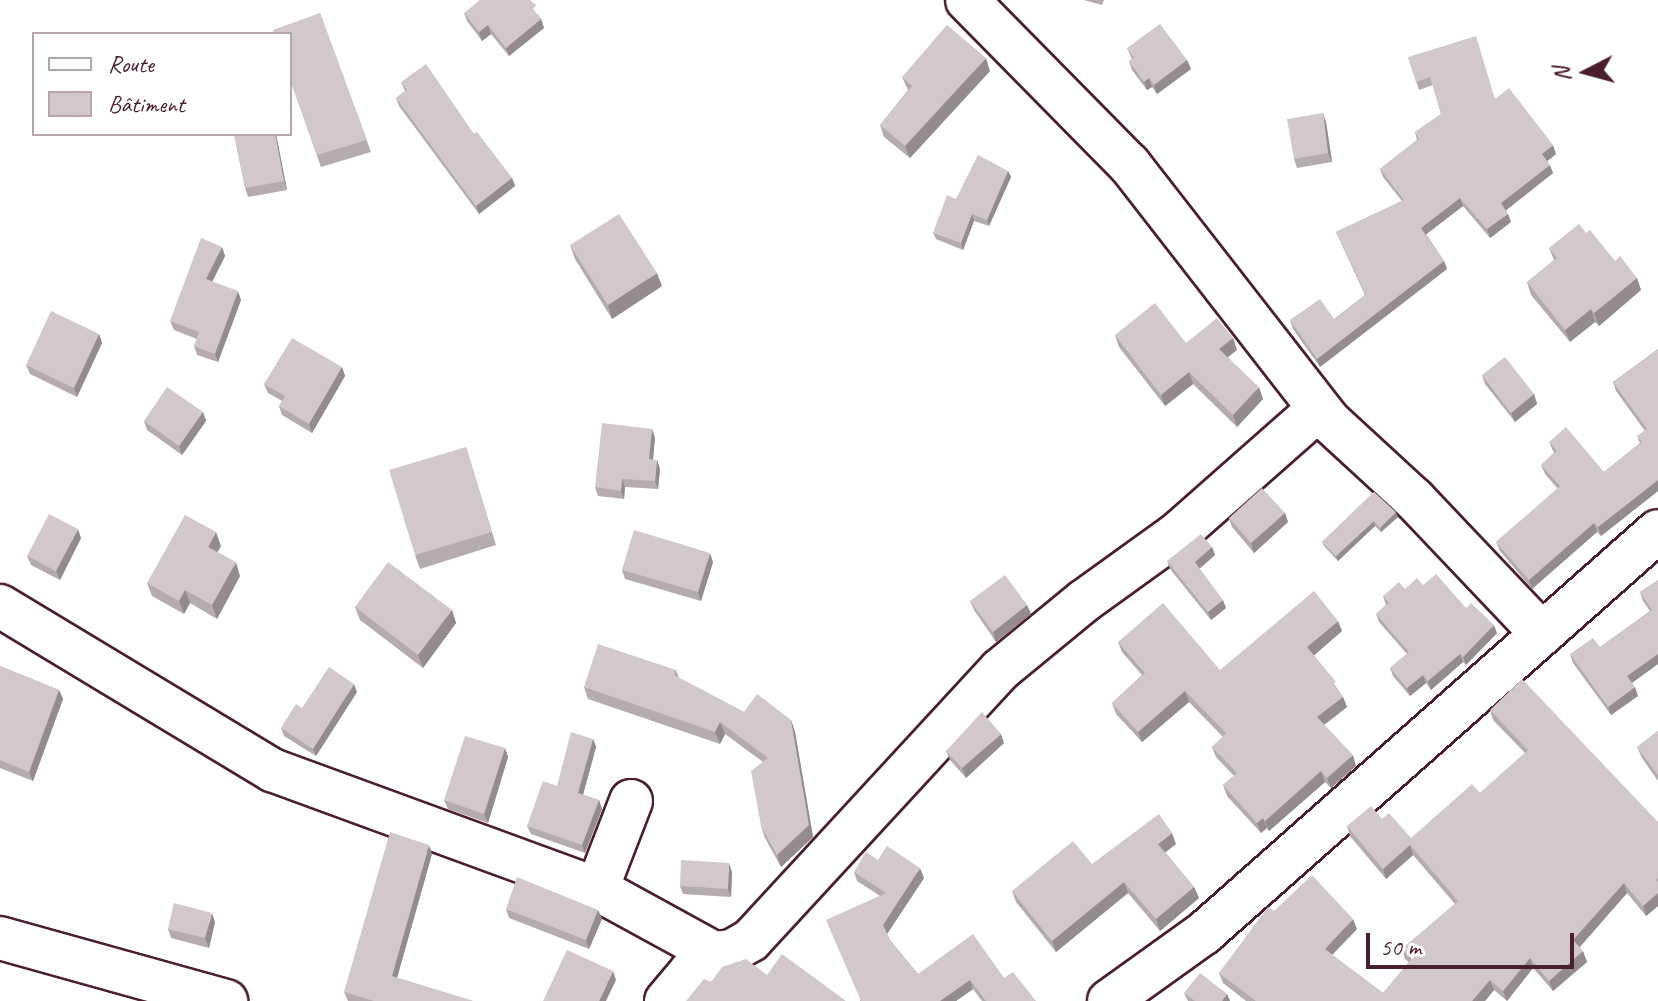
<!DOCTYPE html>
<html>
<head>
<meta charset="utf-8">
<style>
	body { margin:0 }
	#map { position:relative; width:1658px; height:1001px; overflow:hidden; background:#fff; font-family:Caveat,sans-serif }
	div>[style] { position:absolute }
	.roads { filter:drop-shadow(2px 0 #4a1f2b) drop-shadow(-2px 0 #4a1f2b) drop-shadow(0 2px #4a1f2b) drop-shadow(0 -2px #4a1f2b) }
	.minor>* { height:42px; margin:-21px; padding:0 21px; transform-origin:21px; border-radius:21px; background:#fff }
	.wall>* { inset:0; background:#b5abaf }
	.shaded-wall>* { inset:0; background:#938b8e }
	.building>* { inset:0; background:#d2c7cb }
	span { translate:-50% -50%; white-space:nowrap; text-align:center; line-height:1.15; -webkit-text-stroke:6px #fff; paint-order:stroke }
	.legend { position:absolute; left:32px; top:32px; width:260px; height:104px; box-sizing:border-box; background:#fff; border:2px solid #b7a5aa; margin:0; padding:10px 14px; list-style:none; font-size:24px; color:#4a1f2b }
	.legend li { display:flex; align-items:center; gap:16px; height:40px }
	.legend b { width:40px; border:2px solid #b7a5aa }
	.north { position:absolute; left:1546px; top:32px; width:80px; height:80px; -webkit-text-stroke:6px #fff; paint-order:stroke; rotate:264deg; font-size:22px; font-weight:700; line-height:32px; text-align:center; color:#4a1f2b }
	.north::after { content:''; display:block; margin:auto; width:28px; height:36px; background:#4a1f2b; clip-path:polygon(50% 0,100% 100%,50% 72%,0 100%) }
	.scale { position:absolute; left:1366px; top:933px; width:208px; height:36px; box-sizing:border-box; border:4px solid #4a1f2b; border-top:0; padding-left:10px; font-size:24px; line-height:28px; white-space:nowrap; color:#4a1f2b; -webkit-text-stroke:6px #fff; paint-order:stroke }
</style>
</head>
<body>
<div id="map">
	<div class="roads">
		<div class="minor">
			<div style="left:967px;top:0;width:231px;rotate:45.4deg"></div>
			<div style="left:1129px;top:164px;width:324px;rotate:52.1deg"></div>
			<div style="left:1328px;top:420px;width:117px;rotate:42.6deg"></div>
			<div style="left:1414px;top:499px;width:186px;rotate:46.5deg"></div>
			<div style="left:0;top:606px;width:318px;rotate:31.1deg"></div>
			<div style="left:272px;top:770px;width:346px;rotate:20.1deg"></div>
			<div style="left:631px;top:801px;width:94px;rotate:111.1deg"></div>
			<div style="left:597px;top:889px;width:133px;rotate:28.7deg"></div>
			<div style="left:0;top:938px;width:235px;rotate:15.6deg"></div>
			<div style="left:666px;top:1001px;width:39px;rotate:-50deg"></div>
			<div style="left:691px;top:971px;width:29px;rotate:-38deg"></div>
			<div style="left:714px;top:953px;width:18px;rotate:-6deg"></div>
			<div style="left:732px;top:951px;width:22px;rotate:-30deg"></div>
			<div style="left:751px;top:940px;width:367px;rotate:-47.3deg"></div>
			<div style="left:1000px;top:670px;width:109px;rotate:-39.4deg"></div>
			<div style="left:1084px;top:601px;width:115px;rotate:-35.8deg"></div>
			<div style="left:1177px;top:534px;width:189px;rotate:-41.4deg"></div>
			<div style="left:1109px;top:1001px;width:117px;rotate:-35.6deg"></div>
			<div style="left:1204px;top:933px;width:606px;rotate:-41.52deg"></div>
		</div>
	</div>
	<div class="wall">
		<div style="clip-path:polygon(1084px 0,1104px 0,1102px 5px)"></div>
		<div style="clip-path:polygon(320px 13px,371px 152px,321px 167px,290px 79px)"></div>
		<div style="clip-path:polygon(464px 13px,539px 14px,538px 15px,541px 19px,544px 28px,509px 56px,491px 34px,482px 41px,467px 21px)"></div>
		<div style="clip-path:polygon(1127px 48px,1187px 60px,1191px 69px,1157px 94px,1152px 87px,1147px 90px,1132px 70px,1129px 61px,1132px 59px)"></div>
		<div style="clip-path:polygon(1408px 57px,1495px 98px,1556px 154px,1547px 161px,1553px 173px,1506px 210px,1511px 222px,1490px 238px,1463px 206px,1426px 234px,1444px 261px,1447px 269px,1320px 367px,1293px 329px,1290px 320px,1334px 319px,1365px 295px,1336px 232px,1402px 201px,1383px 177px,1380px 169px,1417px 140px,1415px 132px,1441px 114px,1433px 85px,1419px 90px)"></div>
		<div style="clip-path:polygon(990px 71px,910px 158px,884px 137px,880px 125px,908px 90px,902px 77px)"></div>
		<div style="clip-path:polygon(401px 82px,474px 134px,512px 178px,515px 186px,479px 214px,399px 106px,396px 98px,405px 91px)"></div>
		<div style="clip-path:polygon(1326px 122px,1332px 162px,1297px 168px,1294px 159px)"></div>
		<div style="clip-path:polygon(234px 134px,276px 134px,287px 190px,248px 197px,245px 188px)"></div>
		<div style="clip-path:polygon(1008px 171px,1011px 177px,989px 226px,974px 221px,963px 250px,936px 239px,933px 233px,956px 199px)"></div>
		<div style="clip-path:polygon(1586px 233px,1615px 261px,1637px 278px,1641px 290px,1599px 326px,1595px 322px,1570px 342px,1531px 295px,1527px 282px,1554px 260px,1549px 248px)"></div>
		<div style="clip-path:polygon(570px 245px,662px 286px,612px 319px,575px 259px)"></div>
		<div style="clip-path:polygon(222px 247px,225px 256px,212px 282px,241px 300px,218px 362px,197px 355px,194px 346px,197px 339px,174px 330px,170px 321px)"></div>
		<div style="clip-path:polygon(99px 334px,102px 343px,77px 397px,30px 374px,26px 365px)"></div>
		<div style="clip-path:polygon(1115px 335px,1186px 343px,1233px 338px,1237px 350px,1228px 357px,1263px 399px,1237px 427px,1193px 384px,1165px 406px,1119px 347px)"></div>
		<div style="clip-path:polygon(1658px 349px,1658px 491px,1601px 536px,1597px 532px,1532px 589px,1500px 551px,1496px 542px,1558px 489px,1545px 474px,1541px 465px,1554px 453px,1549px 442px,1604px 472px,1640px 443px,1637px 436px,1645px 431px,1616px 391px,1613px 382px)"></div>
		<div style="clip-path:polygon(342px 367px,345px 376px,312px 433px,282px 415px,279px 406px,282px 401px,268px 393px,264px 384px)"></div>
		<div style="clip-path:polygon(1482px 375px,1534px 394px,1537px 404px,1515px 422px,1485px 384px)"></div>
		<div style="clip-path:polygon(203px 412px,206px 421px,182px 455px,147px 430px,144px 421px)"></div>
		<div style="clip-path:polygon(652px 429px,655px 438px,653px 460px,657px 460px,660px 469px,658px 489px,625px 487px,624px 499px,598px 496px,595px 487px)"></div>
		<div style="clip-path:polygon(466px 447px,496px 545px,420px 569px,415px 555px)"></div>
		<div style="clip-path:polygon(1374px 492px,1398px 517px,1381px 532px,1375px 526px,1338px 561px,1324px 546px,1322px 542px)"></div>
		<div style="clip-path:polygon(1285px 513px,1288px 522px,1254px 553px,1232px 527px,1229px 518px)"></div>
		<div style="clip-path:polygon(81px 538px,60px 580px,31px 565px,27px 556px)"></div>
		<div style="clip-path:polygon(221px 546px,217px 552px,240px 576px,217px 619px,190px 603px,184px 614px,152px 596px,147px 583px)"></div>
		<div style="clip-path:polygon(1212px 547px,1215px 555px,1199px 569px,1226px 608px,1211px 620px,1170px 569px,1167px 561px)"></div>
		<div style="clip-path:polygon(713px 562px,701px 601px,625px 579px,622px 570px)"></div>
		<div style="clip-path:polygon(1658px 580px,1658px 664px,1632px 683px,1638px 696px,1611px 715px,1573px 663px,1570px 654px,1600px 647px,1650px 611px,1643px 601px,1640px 592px)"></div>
		<div style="clip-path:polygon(1423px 585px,1466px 608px,1497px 633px,1466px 665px,1463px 662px,1431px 690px,1426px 683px,1410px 696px,1393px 676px,1390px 668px,1407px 654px,1379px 622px,1376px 614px,1386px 605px,1383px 596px,1405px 589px)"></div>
		<div style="clip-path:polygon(970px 601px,1027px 605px,1031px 614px,996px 642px,974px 610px)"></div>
		<div style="clip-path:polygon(355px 607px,452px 610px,456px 623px,423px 668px,360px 620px)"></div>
		<div style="clip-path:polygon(1342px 631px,1314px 655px,1343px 697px,1347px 707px,1324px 725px,1356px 766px,1331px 788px,1325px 782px,1269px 831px,1267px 828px,1261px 833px,1227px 796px,1223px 785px,1234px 776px,1216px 757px,1212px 747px,1223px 737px,1189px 702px,1142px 742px,1116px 714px,1112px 703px,1142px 675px,1122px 652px,1118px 642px,1220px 670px)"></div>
		<div style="clip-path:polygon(0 666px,59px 690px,63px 699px,33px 781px,0 768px)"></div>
		<div style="clip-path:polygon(676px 670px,679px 678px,744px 712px,791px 720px,795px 732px,813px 837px,781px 867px,765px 838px,761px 826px,763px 762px,725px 734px,720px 744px,588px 699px,584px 687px)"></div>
		<div style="clip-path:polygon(357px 692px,316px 756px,284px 736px,281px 728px,302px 708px)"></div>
		<div style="clip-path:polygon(1490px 710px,1658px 822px,1658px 906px,1646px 916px,1627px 893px,1580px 947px,1587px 962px,1553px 991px,1533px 968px,1507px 1001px,1494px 990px,1485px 1001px,1246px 1001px,1223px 983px,1219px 973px,1274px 911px,1357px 929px,1332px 955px,1383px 993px,1409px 962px,1405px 959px,1402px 949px,1455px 904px,1413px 855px,1386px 879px,1350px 836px,1347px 826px,1382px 819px,1411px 838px,1480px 793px,1525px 753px,1493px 720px)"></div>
		<div style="clip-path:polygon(1658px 731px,1658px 781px,1642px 758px,1637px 747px)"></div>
		<div style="clip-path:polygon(593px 739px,596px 747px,583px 795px,599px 800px,602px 809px,585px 853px,531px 834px,527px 826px)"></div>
		<div style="clip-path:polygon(1004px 743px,966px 778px,950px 760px,946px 751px)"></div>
		<div style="clip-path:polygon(505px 748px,508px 757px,488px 823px,448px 809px,444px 800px)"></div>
		<div style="clip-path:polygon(1176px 844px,1165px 852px,1194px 887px,1199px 898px,1160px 931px,1128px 893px,1056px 952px,1016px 902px,1012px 891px,1092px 864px)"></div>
		<div style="clip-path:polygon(432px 854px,397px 978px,473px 1001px,348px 1001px,344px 992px)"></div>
		<div style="clip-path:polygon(878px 860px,924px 878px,887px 934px,890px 940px,918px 974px,1004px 978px,1036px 1001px,982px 1001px,973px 989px,956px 1001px,860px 1001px,880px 896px,857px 881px,854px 872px)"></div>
		<div style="clip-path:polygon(732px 872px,731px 897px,683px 894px,680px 886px)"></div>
		<div style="clip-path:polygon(506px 909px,598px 910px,602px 919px,589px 949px,509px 918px)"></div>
		<div style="clip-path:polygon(215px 922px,209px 948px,171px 938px,168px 929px)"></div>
		<div style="clip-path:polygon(1184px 993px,1227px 994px,1230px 1001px,1188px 1001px)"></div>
	</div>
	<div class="shaded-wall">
		<div style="clip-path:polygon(541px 19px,544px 28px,509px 56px,506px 48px)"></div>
		<div style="clip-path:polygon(488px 25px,491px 34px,482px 41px,479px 32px)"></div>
		<div style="clip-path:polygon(986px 58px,990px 71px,910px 158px,905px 146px)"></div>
		<div style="clip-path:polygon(1187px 60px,1191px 69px,1157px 94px,1154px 85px)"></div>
		<div style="clip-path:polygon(1149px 78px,1152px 87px,1147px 90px,1144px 82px)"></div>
		<div style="clip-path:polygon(1323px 113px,1326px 122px,1332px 162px,1328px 153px)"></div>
		<div style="clip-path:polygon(275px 134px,276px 134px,287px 190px,284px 181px)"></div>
		<div style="clip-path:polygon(1553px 145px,1556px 154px,1545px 163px,1542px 154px)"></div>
		<div style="clip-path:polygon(1550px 165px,1553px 173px,1504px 212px,1501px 203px)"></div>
		<div style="clip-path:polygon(1008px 171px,1011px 177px,989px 226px,987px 220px)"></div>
		<div style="clip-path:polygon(512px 178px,515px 186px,479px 214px,476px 206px)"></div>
		<div style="clip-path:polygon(1460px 198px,1463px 206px,1424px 236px,1421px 228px)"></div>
		<div style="clip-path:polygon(972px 214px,974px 221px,963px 250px,961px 243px)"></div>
		<div style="clip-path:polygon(1508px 214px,1511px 222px,1490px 238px,1487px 229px)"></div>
		<div style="clip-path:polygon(222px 247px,225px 256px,209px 288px,206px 279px)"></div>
		<div style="clip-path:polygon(1444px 261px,1447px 269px,1320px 367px,1317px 359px)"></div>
		<div style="clip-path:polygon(657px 273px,662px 286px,612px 319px,608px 305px)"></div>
		<div style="clip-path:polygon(1637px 278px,1641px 290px,1599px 326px,1594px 313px)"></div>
		<div style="clip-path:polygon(238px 291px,241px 300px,218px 362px,215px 354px)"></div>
		<div style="clip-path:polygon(1591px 309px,1595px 322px,1570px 342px,1565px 330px)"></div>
		<div style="clip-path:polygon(99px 334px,102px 343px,77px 397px,74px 388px)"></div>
		<div style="clip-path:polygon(1233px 338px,1237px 350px,1224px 360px,1219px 349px)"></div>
		<div style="clip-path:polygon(342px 367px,345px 376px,312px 433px,309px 424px)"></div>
		<div style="clip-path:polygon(1189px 372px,1193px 384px,1165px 406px,1161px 395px)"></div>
		<div style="clip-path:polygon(1259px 387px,1263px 399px,1237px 427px,1233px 415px)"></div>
		<div style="clip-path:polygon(1534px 394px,1537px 404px,1515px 422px,1511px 413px)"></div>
		<div style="clip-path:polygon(203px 412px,206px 421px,182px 455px,179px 446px)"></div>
		<div style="clip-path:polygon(652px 429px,655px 438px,652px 468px,649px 459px)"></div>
		<div style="clip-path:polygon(657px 460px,660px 469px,658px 489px,655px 481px)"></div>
		<div style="clip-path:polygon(622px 479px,625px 487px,624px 499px,621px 491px)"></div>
		<div style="clip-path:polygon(1658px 480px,1658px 491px,1601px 536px,1598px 527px)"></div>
		<div style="clip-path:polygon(1396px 512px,1398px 517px,1381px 532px,1380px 528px)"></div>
		<div style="clip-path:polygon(1285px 513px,1288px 522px,1254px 553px,1251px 543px)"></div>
		<div style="clip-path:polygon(1374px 521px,1375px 526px,1338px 561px,1336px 556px)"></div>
		<div style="clip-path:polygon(1594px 523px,1597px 532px,1532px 589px,1529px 580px)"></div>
		<div style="clip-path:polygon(78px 529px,81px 538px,60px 580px,56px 571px)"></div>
		<div style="clip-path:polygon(216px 532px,221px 546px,213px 560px,208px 547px)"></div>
		<div style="clip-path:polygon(1212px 547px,1215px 555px,1198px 570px,1195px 562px)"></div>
		<div style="clip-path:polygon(710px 553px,713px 562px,701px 601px,698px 592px)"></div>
		<div style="clip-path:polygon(236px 562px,240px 576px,217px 619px,212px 605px)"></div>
		<div style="clip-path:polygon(185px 590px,190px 603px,184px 614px,179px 601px)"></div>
		<div style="clip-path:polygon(1223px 600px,1226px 608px,1211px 620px,1208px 612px)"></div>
		<div style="clip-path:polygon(1027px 605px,1031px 614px,996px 642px,993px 632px)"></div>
		<div style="clip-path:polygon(452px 610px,456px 623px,423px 668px,418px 655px)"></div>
		<div style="clip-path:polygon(1338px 621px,1342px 631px,1311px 658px,1307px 647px)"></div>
		<div style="clip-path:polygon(1494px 625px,1497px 633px,1466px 665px,1463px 657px)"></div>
		<div style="clip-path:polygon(1460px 654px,1463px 662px,1431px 690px,1428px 681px)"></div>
		<div style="clip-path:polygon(1658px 654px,1658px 664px,1630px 684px,1627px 676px)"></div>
		<div style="clip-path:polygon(1423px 675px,1426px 683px,1410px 696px,1407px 688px)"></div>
		<div style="clip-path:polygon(354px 684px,357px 692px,316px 756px,313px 749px)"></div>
		<div style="clip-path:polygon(1635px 687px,1638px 696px,1611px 715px,1608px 707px)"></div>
		<div style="clip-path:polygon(59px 690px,63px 699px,33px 781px,29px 772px)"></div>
		<div style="clip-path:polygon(1185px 691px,1189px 702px,1142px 742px,1138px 732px)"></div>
		<div style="clip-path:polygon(1343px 697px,1347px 707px,1321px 727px,1317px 717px)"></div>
		<div style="clip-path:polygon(791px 720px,795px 732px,813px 837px,781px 867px,777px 855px)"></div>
		<div style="clip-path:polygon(720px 722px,725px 734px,720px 744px,715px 732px)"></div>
		<div style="clip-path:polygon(1001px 734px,1004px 743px,966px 778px,962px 768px)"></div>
		<div style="clip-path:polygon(593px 739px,596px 747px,581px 802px,578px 793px)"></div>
		<div style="clip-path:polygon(505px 748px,508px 757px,488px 823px,484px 814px)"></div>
		<div style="clip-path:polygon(1353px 755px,1356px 766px,1331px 788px,1327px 778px)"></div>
		<div style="clip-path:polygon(1321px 771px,1325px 782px,1269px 831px,1265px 821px)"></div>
		<div style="clip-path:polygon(599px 800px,602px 809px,585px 853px,582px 845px)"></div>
		<div style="clip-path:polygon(1263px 818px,1267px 828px,1261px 833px,1257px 823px)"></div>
		<div style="clip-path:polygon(1172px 833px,1176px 844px,1162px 855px,1158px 844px)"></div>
		<div style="clip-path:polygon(429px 845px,432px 854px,395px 985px,392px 976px)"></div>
		<div style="clip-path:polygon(1410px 845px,1413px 855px,1386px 879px,1383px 869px)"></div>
		<div style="clip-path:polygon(729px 863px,732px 872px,731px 897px,728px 889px)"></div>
		<div style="clip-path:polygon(920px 868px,924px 878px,887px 934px,883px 925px)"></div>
		<div style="clip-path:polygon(1124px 882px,1128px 893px,1056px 952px,1052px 941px)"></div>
		<div style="clip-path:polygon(1624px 883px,1627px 893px,1577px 950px,1573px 940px)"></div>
		<div style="clip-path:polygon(1194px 887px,1199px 898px,1160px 931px,1156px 919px)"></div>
		<div style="clip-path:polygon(1658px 893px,1658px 906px,1646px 916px,1643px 906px)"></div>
		<div style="clip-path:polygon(598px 910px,602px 919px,589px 949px,586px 940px)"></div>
		<div style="clip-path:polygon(212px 913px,215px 922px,209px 948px,205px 938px)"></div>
		<div style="clip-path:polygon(1353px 919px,1357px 929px,1328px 959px,1325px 949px)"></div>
		<div style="clip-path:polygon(1583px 951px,1587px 962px,1553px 991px,1549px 981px)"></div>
		<div style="clip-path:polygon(1530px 958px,1533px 968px,1507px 1001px,1503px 991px)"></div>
		<div style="clip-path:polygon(613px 971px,616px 980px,606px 1001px,599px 1001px)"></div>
		<div style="clip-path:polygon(970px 980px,973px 989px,956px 1001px,940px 1001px)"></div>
		<div style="clip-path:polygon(1490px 980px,1494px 990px,1485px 1001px,1472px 1001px)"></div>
		<div style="clip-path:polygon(1227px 994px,1230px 1001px,1222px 1001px)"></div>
	</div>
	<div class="building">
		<div style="clip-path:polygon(480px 0,530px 0,536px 5px,533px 9px,541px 19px,506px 48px,488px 25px,479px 32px,464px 13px)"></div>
		<div style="clip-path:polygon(320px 13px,367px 140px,317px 155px,290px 79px,290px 34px,274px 34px,273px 30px)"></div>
		<div style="clip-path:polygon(1160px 24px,1187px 60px,1154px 85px,1149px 78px,1144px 82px,1129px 61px,1134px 58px,1127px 48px)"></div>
		<div style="clip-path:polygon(947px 25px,986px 58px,905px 146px,880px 125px,912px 86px,902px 77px)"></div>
		<div style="clip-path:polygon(1476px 36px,1495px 99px,1509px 88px,1553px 145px,1542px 154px,1550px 165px,1501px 203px,1508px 214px,1487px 229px,1460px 198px,1421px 228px,1444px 261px,1317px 359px,1290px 320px,1320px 299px,1334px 319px,1366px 295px,1336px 232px,1404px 200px,1380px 169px,1419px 139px,1415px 132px,1441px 114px,1430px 77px,1416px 82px,1408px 57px)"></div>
		<div style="clip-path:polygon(426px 64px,474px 134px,477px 132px,512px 178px,476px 206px,396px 98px,407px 90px,401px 82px)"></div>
		<div style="clip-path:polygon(1323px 113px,1328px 153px,1294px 159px,1287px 119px)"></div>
		<div style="clip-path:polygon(234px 134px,275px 134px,284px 181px,245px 188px)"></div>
		<div style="clip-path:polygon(978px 155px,1008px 171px,987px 220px,972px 214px,961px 243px,933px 233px,947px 195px,956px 199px)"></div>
		<div style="clip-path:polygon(619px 214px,657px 273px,608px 305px,570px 245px)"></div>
		<div style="clip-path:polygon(1579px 224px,1586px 233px,1590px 230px,1615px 261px,1620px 256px,1637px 278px,1594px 313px,1591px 309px,1565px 330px,1527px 282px,1557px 258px,1549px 248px)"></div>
		<div style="clip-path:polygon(201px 238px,222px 247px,206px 279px,238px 291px,215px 354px,194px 346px,199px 332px,170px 321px)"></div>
		<div style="clip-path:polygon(1155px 303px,1186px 343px,1217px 318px,1233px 338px,1219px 349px,1259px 387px,1233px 415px,1189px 372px,1161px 395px,1115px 335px)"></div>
		<div style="clip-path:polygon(51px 311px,99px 334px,74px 388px,26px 365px)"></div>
		<div style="clip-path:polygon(292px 338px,342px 367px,309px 424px,279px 406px,285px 396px,264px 384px)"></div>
		<div style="clip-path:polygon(1658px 349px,1658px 480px,1598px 527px,1594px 523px,1529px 580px,1496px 542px,1560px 486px,1541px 465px,1557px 451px,1549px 442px,1566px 427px,1604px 472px,1642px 442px,1637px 436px,1647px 429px,1613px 382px)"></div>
		<div style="clip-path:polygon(1505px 357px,1534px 394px,1511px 413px,1482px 375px)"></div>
		<div style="clip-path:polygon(167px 387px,203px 412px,179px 446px,144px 421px)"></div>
		<div style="clip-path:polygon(602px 423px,652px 429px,649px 459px,657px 460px,655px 481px,622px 479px,621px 491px,595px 487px)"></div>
		<div style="clip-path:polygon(466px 447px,492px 532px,415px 555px,389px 470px)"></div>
		<div style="clip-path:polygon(1262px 488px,1285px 513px,1251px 543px,1229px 518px)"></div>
		<div style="clip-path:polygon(1374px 492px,1396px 512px,1380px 528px,1374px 521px,1336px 556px,1322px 542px)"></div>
		<div style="clip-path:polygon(49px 514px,78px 529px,56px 571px,27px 556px)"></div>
		<div style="clip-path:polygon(185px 515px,216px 532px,208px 547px,236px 562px,212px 605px,185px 590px,179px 601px,147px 583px)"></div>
		<div style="clip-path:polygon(634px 530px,710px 553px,698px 592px,622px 570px)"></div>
		<div style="clip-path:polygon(1201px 534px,1212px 547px,1195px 562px,1223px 600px,1208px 612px,1167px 561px)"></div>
		<div style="clip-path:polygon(388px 562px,452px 610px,418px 655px,355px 607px)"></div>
		<div style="clip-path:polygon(1436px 574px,1466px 608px,1471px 603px,1494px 625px,1463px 657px,1460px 654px,1428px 681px,1423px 675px,1407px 688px,1390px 668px,1409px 652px,1376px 614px,1389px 603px,1383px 596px,1399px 582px,1405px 589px,1417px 578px,1423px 585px)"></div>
		<div style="clip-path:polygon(1005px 575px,1027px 605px,993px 632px,970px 601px)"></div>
		<div style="clip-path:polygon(1658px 580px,1658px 654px,1627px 676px,1635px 687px,1608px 707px,1570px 654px,1593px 638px,1600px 647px,1652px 610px,1640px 592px)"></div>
		<div style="clip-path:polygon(1314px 591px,1338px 621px,1307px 647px,1336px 682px,1333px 684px,1343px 697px,1317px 717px,1353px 755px,1327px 778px,1321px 771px,1265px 821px,1263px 818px,1257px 823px,1223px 785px,1237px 773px,1212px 747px,1226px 733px,1185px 691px,1138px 732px,1112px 703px,1145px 673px,1118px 642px,1163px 603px,1220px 670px)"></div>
		<div style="clip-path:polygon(598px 644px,676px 670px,674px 675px,744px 712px,757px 694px,791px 720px,809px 825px,777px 855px,761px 826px,751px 771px,768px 758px,720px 722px,715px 732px,584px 687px)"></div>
		<div style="clip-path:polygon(0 666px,59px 690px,29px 772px,0 760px)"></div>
		<div style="clip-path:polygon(329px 667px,354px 684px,313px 749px,281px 728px,296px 704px,302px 708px)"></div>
		<div style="clip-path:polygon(1522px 679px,1658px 822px,1658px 878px,1656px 880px,1658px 882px,1658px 893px,1643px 906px,1624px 883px,1573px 940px,1583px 951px,1549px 981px,1530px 958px,1503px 991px,1490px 980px,1472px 1001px,1256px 1001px,1219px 973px,1268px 907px,1274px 911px,1312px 875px,1353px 919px,1325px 949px,1383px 993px,1412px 959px,1402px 949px,1458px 901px,1410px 845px,1383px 869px,1347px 826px,1371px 806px,1382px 819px,1389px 813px,1411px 838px,1472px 784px,1480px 793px,1528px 750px,1490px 710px)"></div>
		<div style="clip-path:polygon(982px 712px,1001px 734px,962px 768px,946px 751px)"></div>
		<div style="clip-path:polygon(1658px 731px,1658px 775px,1637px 747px)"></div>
		<div style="clip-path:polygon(571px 732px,593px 739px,578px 793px,599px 800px,582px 845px,527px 826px,543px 781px,557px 786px)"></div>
		<div style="clip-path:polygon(465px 736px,505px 748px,484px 814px,444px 800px)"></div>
		<div style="clip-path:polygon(1159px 814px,1172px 833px,1158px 844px,1194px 887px,1156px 919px,1124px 882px,1052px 941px,1012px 891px,1073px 841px,1092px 864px)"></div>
		<div style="clip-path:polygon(390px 832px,429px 845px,392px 976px,473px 1001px,374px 1001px,344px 992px)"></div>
		<div style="clip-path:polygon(887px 846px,920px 868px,883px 925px,890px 940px,918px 974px,973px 934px,1004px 978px,1013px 972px,1036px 1001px,986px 1001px,970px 980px,940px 1001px,861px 1001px,826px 920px,886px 893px,854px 872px,866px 852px,878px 860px)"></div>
		<div style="clip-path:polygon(681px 860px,729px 863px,728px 889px,680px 886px)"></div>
		<div style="clip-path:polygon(517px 877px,598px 910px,586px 940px,506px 909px)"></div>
		<div style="clip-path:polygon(174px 903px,212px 913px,205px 938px,168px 929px)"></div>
		<div style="clip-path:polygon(567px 950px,613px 971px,599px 1001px,543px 1001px)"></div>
		<div style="clip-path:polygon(782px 954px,846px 1001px,686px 1001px,704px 979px,711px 982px,722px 967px,746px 959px,767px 975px)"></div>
		<div style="clip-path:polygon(1200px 973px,1227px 994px,1222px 1001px,1195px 1001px,1184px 993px)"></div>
	</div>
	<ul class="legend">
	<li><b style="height:10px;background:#fff"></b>Route</li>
	<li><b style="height:22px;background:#d2c7cb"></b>Bâtiment</li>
	</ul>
	<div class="north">N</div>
	<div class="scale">50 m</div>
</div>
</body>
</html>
